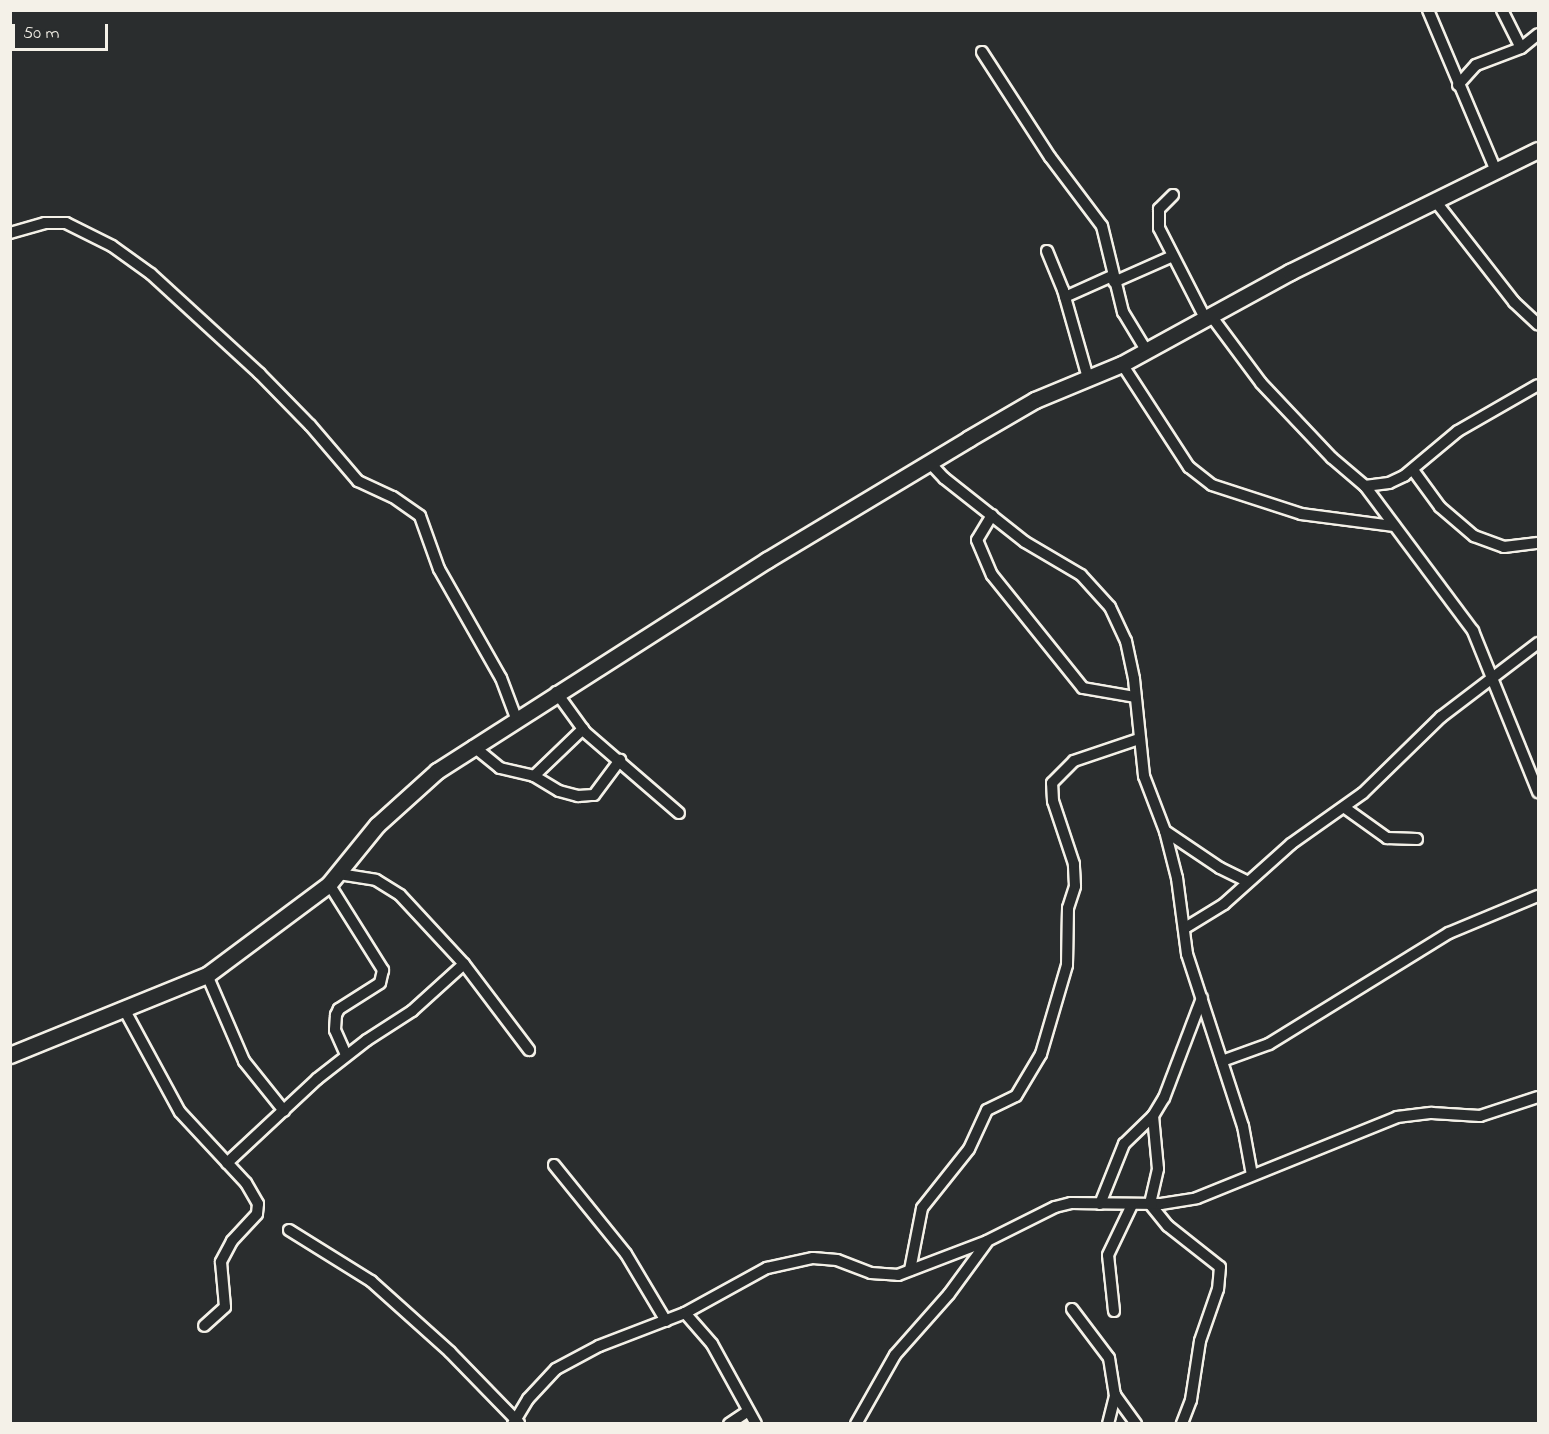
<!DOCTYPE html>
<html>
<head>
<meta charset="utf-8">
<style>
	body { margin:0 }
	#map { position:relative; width:1549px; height:1434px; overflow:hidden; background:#2a2d2e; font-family:"Indie Flower",sans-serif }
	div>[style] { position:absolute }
	.roads { filter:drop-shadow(2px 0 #f4f1e8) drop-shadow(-2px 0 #f4f1e8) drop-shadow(0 2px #f4f1e8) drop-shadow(0 -2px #f4f1e8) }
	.street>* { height:10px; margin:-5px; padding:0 5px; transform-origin:5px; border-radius:5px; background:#2a2d2e }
	.secondary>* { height:15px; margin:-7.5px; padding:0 7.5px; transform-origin:7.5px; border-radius:7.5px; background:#2a2d2e }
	span { translate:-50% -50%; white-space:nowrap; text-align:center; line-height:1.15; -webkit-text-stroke:6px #2a2d2e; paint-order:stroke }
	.frame { position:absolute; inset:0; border:12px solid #f4f1e8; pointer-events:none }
	.scale { position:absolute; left:12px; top:24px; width:96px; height:27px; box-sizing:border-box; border:3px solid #f4f1e8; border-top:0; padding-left:8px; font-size:18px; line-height:21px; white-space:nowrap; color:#f4f1e8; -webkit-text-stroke:4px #2a2d2e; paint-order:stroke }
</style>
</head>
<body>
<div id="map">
	<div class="roads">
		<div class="street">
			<div style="left:1428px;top:10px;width:175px;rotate:67.1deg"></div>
			<div style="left:1502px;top:10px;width:42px;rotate:63.4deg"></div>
			<div style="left:982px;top:52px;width:125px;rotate:57.1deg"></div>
			<div style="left:1050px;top:157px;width:86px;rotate:53deg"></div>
			<div style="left:1102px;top:226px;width:89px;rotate:76.3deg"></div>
			<div style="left:1123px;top:312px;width:44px;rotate:58.8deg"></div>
			<div style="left:1458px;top:85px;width:27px;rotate:-48deg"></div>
			<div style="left:1476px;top:65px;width:48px;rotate:-20.7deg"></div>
			<div style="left:1521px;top:48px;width:22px;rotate:-39deg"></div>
			<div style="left:1173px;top:195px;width:20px;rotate:135deg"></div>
			<div style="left:1159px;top:209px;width:19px;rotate:90deg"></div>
			<div style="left:1159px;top:228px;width:103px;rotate:62.9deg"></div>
			<div style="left:1436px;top:202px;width:127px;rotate:52deg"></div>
			<div style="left:1514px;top:302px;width:33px;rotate:43deg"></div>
			<div style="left:10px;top:233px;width:36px;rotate:-16deg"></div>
			<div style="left:45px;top:223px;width:21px"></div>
			<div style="left:66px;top:223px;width:51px;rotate:26.6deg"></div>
			<div style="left:112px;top:246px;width:48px;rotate:35.7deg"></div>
			<div style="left:151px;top:274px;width:147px;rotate:42.5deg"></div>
			<div style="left:259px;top:373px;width:73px;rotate:45.6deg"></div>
			<div style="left:310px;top:425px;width:74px;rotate:49.4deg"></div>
			<div style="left:358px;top:481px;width:38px;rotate:25deg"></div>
			<div style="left:393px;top:497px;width:33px;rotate:35deg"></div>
			<div style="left:420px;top:516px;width:56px;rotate:70.3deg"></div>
			<div style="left:439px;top:569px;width:125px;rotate:60.4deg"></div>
			<div style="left:501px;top:678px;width:43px;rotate:69.4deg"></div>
			<div style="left:1047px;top:251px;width:42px;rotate:67.7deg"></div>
			<div style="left:1063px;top:290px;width:91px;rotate:74.1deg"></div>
			<div style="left:1114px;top:282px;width:64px;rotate:-23.8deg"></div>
			<div style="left:1065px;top:297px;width:51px;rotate:-24.1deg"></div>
			<div style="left:1212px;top:317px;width:82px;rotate:53.4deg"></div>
			<div style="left:1261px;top:383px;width:103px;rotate:46.6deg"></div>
			<div style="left:1332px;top:458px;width:43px;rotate:40.3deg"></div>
			<div style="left:1365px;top:486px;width:24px;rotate:-7deg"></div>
			<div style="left:1389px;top:483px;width:17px;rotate:-25deg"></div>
			<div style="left:1404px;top:476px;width:70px;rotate:-39.8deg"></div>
			<div style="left:1458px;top:431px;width:92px;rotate:-29.9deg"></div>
			<div style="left:1122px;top:364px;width:123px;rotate:57deg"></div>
			<div style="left:1189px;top:467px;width:29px;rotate:38deg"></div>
			<div style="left:1212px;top:485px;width:94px;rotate:18deg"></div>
			<div style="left:1301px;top:514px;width:94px;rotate:7.4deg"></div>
			<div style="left:930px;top:463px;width:21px;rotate:47deg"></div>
			<div style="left:944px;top:478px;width:103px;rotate:38.3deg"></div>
			<div style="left:1025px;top:542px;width:65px;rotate:30.5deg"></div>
			<div style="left:1081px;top:575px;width:43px;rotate:47.8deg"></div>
			<div style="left:1110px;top:607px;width:38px;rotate:65deg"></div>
			<div style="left:1126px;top:641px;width:39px;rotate:78deg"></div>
			<div style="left:1134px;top:679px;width:98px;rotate:84.1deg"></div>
			<div style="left:1144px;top:776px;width:59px;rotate:69.1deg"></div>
			<div style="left:1165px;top:831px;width:49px;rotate:75.7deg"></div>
			<div style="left:1177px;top:878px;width:77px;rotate:82.5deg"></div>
			<div style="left:1187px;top:954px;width:181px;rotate:72deg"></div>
			<div style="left:1243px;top:1126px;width:50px;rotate:79.6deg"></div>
			<div style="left:1413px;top:470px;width:46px;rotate:53.9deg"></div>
			<div style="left:1440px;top:507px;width:45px;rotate:40.5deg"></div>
			<div style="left:1474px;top:536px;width:32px;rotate:20deg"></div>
			<div style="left:1504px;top:547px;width:34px;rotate:-7deg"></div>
			<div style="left:1365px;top:486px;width:181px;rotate:53.3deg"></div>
			<div style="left:1473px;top:631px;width:174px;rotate:68deg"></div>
			<div style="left:992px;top:515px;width:29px;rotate:121deg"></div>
			<div style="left:977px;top:540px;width:38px;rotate:67deg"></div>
			<div style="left:992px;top:575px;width:145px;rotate:51.2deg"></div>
			<div style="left:1083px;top:688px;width:53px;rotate:9.8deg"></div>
			<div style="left:556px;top:692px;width:49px;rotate:54.1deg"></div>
			<div style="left:585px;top:732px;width:124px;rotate:40.8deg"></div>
			<div style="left:473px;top:746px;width:35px;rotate:39deg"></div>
			<div style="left:500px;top:768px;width:35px;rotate:13deg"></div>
			<div style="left:534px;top:776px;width:29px;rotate:31deg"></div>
			<div style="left:559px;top:791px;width:20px;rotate:15deg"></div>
			<div style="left:578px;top:796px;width:16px;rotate:-4deg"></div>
			<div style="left:594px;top:795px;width:44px;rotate:-53.4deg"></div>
			<div style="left:534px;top:776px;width:68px;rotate:-43.8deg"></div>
			<div style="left:1345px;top:808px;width:52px;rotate:35.5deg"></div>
			<div style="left:1387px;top:838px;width:30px;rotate:2deg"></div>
			<div style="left:1165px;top:831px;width:66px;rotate:33.9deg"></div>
			<div style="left:1220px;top:868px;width:30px;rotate:26deg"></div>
			<div style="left:339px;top:874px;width:37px;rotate:9deg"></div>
			<div style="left:376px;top:880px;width:28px;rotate:32deg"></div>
			<div style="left:400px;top:895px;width:94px;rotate:47.2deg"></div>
			<div style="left:464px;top:964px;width:108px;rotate:52.9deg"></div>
			<div style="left:329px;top:884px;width:102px;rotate:57.9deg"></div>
			<div style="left:383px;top:970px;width:13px;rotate:103deg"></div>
			<div style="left:380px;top:983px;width:49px;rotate:147.6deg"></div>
			<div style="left:339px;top:1009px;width:7px;rotate:117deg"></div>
			<div style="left:336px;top:1015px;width:15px;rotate:94deg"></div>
			<div style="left:335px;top:1030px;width:27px;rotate:66deg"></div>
			<div style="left:1185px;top:928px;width:46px;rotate:-31.6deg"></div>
			<div style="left:1224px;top:904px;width:90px;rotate:-41.8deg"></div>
			<div style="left:1291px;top:844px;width:88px;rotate:-35.3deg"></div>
			<div style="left:1363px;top:793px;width:109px;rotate:-44.3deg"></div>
			<div style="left:1441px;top:717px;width:122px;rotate:-37.3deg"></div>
			<div style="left:207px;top:975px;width:94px;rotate:66.7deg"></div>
			<div style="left:244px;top:1061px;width:64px;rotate:51.3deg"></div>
			<div style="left:124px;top:1009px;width:117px;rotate:61.5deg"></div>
			<div style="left:180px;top:1112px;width:97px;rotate:47.1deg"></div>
			<div style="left:246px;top:1183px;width:24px;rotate:60deg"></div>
			<div style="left:258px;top:1204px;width:10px;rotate:96deg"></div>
			<div style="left:257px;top:1214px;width:37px;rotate:133deg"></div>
			<div style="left:232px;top:1241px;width:24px;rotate:118deg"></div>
			<div style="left:221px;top:1262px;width:45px;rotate:84.9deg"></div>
			<div style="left:225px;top:1307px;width:28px;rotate:138deg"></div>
			<div style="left:1222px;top:1061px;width:50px;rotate:-19.9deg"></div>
			<div style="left:1269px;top:1044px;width:211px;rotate:-31.7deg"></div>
			<div style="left:1449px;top:933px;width:96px;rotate:-22.6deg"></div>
			<div style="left:1153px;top:1116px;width:53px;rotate:84.6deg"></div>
			<div style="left:1158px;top:1169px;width:36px;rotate:103deg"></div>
			<div style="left:1150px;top:1204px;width:28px;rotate:51deg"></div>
			<div style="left:1168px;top:1226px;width:66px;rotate:38.3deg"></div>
			<div style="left:1220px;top:1267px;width:22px;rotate:95deg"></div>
			<div style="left:1218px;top:1289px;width:55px;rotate:109.1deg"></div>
			<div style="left:1200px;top:1341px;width:60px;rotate:98.7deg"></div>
			<div style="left:1191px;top:1400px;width:26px;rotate:111deg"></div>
			<div style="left:227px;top:1163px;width:123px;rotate:-43deg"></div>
			<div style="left:317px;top:1079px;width:63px;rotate:-38deg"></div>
			<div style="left:367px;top:1040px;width:54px;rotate:-32.8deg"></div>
			<div style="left:412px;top:1011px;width:70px;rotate:-42.1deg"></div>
			<div style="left:554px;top:1165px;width:114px;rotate:51deg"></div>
			<div style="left:626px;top:1254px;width:78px;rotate:59.2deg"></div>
			<div style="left:1100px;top:1204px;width:65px;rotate:-68.2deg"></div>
			<div style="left:1124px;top:1144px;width:40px;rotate:-44deg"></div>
			<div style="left:1153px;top:1116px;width:21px;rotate:-59deg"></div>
			<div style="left:1164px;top:1098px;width:107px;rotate:-69.2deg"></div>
			<div style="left:289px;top:1230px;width:97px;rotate:31.9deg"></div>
			<div style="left:371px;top:1281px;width:106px;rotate:41.9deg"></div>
			<div style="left:450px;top:1352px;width:99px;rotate:45.8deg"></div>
			<div style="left:910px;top:1270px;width:63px;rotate:-79deg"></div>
			<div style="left:922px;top:1208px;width:75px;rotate:-51.5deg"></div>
			<div style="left:969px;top:1149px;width:43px;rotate:-65.2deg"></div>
			<div style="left:987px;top:1110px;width:32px;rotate:-26deg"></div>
			<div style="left:1016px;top:1096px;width:49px;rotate:-59.2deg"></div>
			<div style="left:1041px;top:1054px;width:93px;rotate:-73.7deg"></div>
			<div style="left:1067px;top:965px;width:57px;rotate:-89deg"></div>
			<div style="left:1068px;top:908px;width:23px;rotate:-72deg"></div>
			<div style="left:1075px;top:886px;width:22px;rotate:-93deg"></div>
			<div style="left:1074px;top:864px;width:66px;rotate:-108.4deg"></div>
			<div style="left:1053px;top:801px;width:18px;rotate:-93deg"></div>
			<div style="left:1052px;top:783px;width:31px;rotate:-45deg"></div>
			<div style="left:1074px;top:761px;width:69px;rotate:-18.7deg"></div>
			<div style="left:1072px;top:1309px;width:61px;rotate:52.9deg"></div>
			<div style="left:1109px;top:1358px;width:37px;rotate:81deg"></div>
			<div style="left:1115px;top:1395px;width:36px;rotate:54deg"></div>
			<div style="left:1114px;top:1311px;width:56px;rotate:-96.1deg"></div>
			<div style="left:1108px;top:1255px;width:55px;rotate:-64.4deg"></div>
			<div style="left:685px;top:1313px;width:41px;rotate:48.9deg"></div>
			<div style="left:712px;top:1344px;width:91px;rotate:61.2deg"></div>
			<div style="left:513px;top:1424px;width:29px;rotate:-59deg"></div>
			<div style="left:528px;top:1399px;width:41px;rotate:-47deg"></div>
			<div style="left:556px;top:1369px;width:49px;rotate:-28.1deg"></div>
			<div style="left:599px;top:1346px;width:92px;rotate:-21deg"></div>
			<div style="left:685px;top:1313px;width:94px;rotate:-28.8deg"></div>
			<div style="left:767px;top:1268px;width:47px;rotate:-12.3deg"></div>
			<div style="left:813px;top:1258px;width:24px;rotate:5deg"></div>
			<div style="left:837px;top:1260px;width:36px;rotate:21deg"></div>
			<div style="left:871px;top:1273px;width:27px;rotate:4deg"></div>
			<div style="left:898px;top:1275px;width:95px;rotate:-20.9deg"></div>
			<div style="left:987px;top:1241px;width:76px;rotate:-26.6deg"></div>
			<div style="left:1055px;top:1207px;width:16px;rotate:-14deg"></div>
			<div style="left:1071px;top:1203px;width:90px;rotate:0.6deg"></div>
			<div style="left:1161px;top:1204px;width:36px;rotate:-9deg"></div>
			<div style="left:1197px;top:1198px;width:216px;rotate:-22deg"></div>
			<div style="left:1397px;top:1117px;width:35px;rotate:-7deg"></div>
			<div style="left:1432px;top:1113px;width:48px;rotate:3.6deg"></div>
			<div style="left:1480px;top:1116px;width:61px;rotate:-18.1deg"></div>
			<div style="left:729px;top:1424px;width:23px;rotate:-34deg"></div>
			<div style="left:856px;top:1424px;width:79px;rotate:-60.5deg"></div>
			<div style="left:895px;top:1355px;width:81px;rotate:-48.5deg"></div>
			<div style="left:949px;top:1294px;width:64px;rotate:-53.8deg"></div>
			<div style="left:1108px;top:1424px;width:30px;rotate:-76deg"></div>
		</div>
		<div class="secondary">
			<div style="left:10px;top:1055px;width:213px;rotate:-22.1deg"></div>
			<div style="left:207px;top:975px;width:152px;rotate:-36.7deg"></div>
			<div style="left:329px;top:884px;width:76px;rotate:-50.9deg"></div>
			<div style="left:377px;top:825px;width:81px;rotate:-42deg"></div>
			<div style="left:437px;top:771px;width:392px;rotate:-32.6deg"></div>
			<div style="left:767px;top:560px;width:235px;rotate:-31deg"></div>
			<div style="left:968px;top:439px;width:78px;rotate:-30.2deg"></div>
			<div style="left:1035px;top:400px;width:94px;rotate:-22.5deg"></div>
			<div style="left:1122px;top:364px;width:192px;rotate:-28.7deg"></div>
			<div style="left:1290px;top:272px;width:276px;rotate:-26.2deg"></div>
		</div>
	</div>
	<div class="frame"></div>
	<div class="scale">50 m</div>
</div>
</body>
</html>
